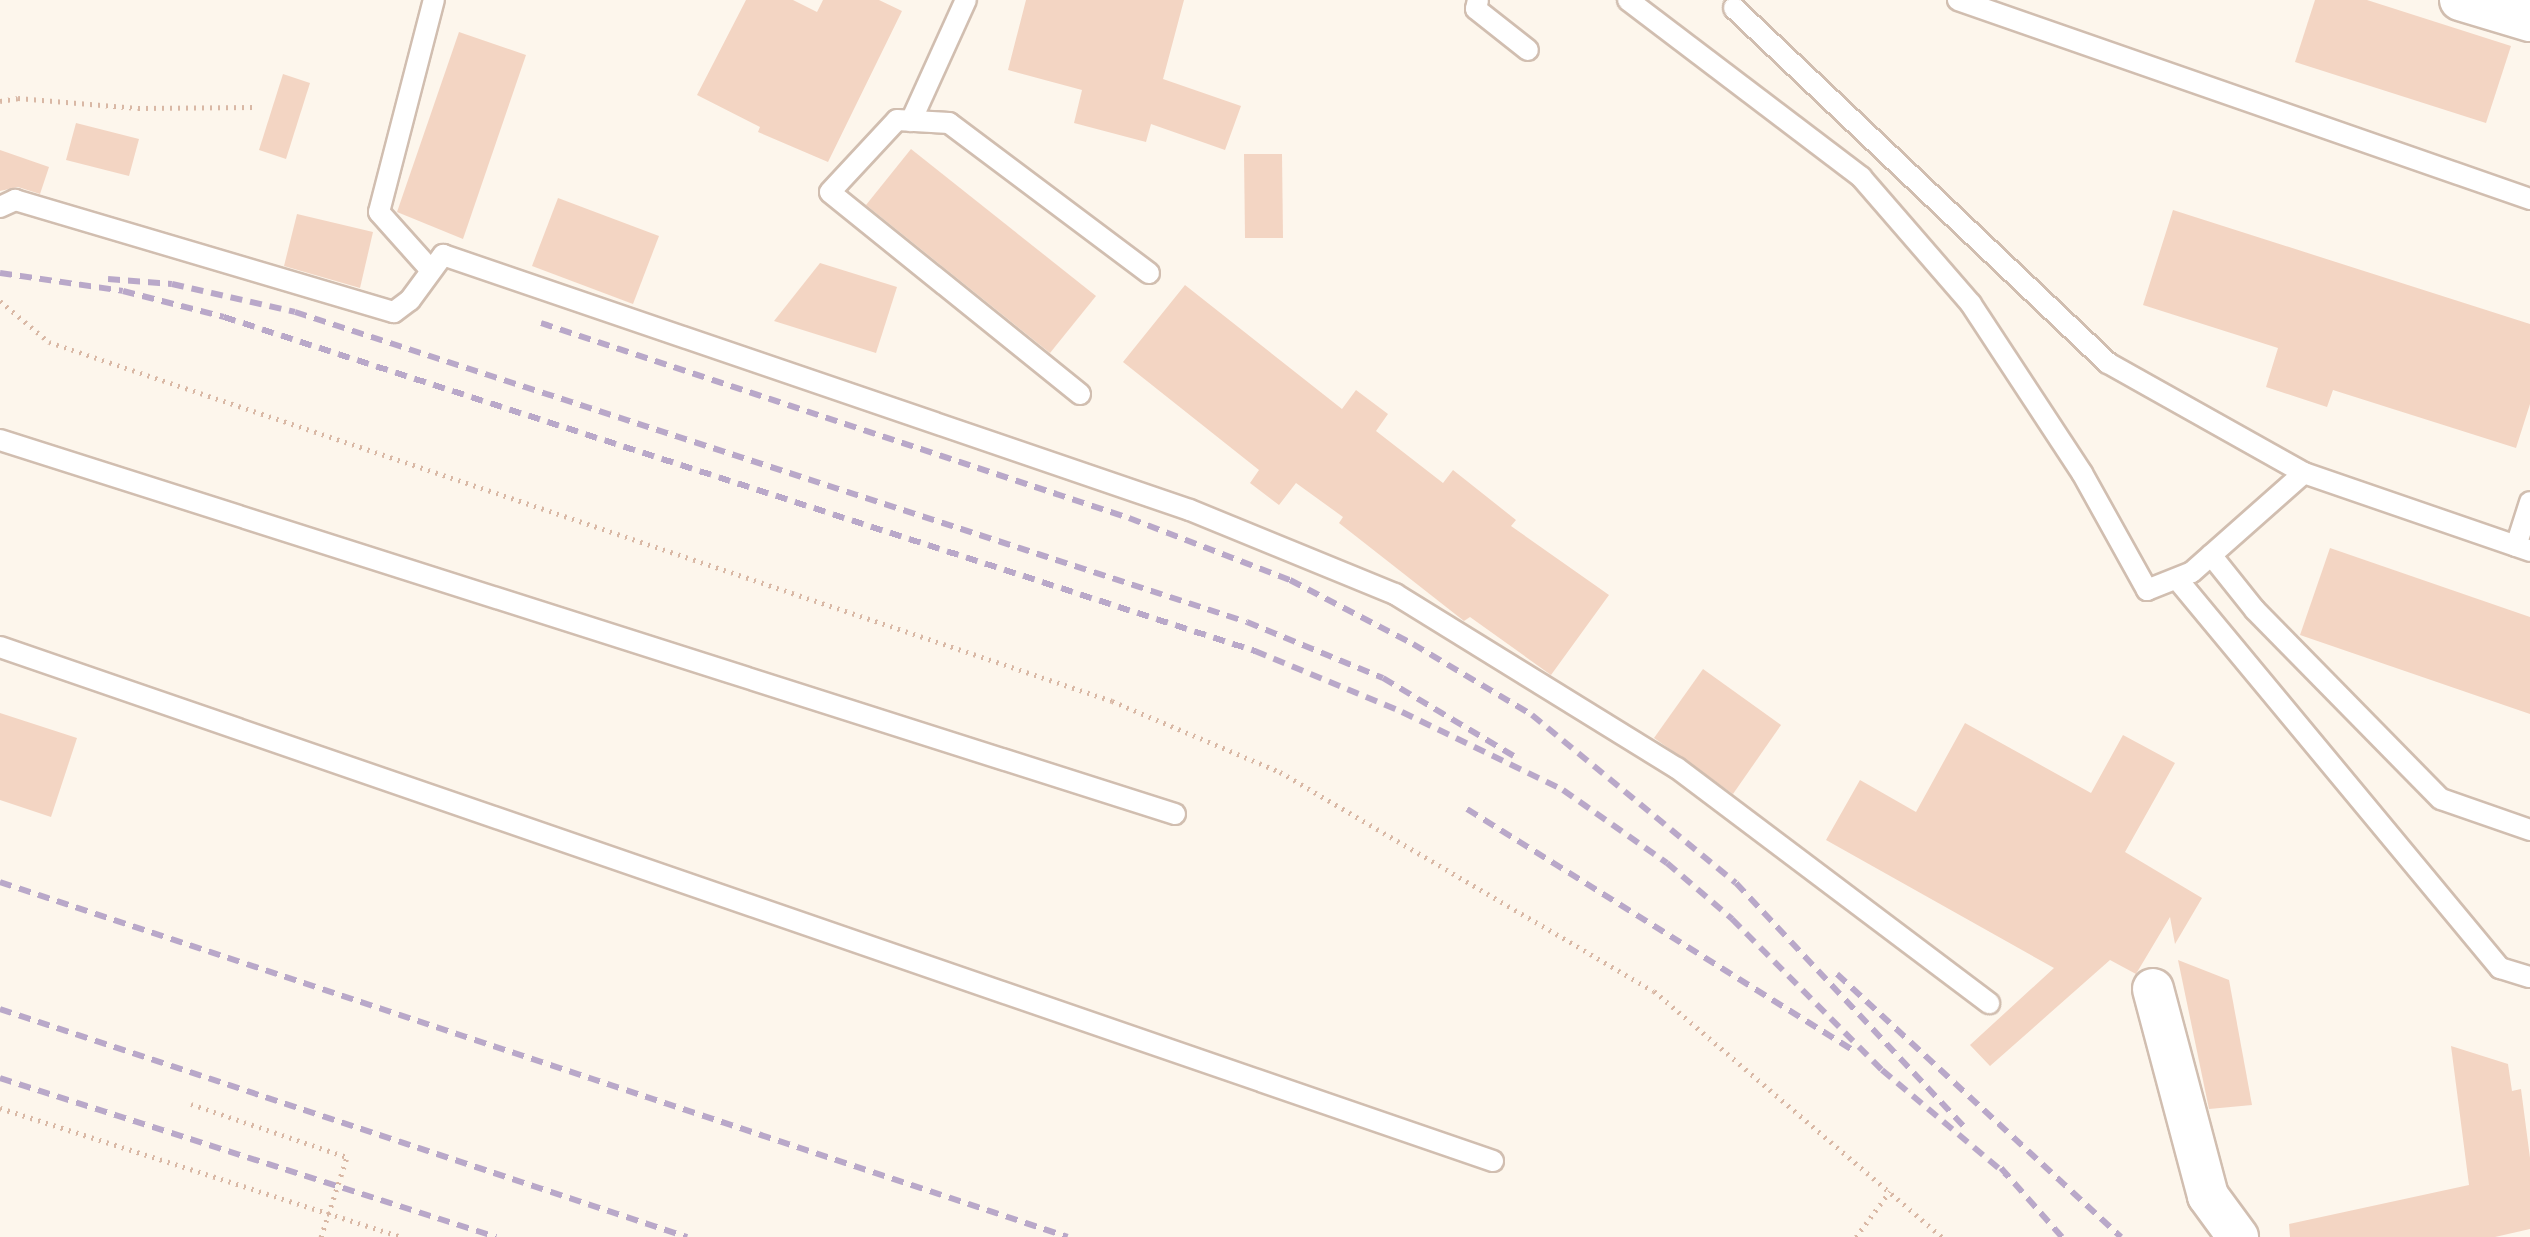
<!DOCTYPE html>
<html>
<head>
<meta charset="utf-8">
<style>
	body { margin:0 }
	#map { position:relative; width:2530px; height:1237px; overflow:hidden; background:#fdf6ec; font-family:"Work Sans",sans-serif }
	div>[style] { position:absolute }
	.building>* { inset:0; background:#f3d5c3 }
	.path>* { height:5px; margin-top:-2.5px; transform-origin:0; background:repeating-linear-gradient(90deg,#d9b8a5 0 2px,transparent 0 8px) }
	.roads { filter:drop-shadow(2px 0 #d1beb0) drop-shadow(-2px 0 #d1beb0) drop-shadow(0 2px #d1beb0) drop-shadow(0 -2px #d1beb0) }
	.service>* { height:20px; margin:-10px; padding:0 10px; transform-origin:10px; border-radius:10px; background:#fff }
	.minor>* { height:40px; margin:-20px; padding:0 20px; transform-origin:20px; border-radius:20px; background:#fff }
	.rail>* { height:6px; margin-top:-3px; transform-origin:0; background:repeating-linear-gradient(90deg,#b9a8c9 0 12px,transparent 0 20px) }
	.path-bridge>* { height:5px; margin-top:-2.5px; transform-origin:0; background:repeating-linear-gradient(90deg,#d9b8a5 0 2px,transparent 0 8px) }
	span { translate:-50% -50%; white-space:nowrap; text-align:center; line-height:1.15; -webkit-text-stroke:6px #fffaf3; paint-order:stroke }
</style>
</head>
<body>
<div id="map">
	<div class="building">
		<div style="clip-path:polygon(746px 0,793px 0,817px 12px,823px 0,879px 0,902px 11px,828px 162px,758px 132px,760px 127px,697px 95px)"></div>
		<div style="clip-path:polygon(1026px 0,1184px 0,1163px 79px,1241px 106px,1225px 150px,1151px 124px,1146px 142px,1074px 123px,1082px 90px,1008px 70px)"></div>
		<div style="clip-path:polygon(2315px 0,2367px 0,2511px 46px,2486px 123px,2295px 62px)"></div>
		<div style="clip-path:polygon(459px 32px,526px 55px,463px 239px,397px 212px)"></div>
		<div style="clip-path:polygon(283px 74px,310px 83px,286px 159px,259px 150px)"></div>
		<div style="clip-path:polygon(76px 123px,139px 139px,129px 176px,66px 160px)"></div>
		<div style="clip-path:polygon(911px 149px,1096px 296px,1050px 353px,866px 205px)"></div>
		<div style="clip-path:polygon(0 150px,49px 167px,40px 194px,18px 187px,0 191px)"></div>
		<div style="clip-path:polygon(1244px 154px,1282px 154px,1283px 238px,1245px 238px)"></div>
		<div style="clip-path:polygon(558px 198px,659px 236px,633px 304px,532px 266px)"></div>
		<div style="clip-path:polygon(2173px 210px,2530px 324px,2530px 404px,2516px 448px,2333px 390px,2327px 407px,2266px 387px,2278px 348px,2143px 305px)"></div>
		<div style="clip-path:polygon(297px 214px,373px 232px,360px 288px,284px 266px)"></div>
		<div style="clip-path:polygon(820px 263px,897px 287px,876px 353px,774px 321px)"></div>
		<div style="clip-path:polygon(1185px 285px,1342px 409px,1356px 390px,1388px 414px,1376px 431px,1443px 483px,1453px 470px,1516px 520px,1511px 526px,1609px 595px,1551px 675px,1470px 617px,1464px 621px,1339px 523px,1343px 517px,1296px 483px,1279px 505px,1250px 483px,1259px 470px,1123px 362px)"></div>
		<div style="clip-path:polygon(2330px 548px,2530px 617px,2530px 714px,2300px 635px)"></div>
		<div style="clip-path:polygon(1703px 669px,1781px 725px,1733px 794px,1654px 738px)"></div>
		<div style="clip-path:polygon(0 713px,77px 738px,51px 817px,0 800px)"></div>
		<div style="clip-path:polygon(1965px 723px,2091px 793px,2123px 735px,2175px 763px,2125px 852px,2202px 898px,2175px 944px,2170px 917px,2136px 974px,2110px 960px,1990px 1066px,1970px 1045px,2054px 968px,1826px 840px,1860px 780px,1916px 812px)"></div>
		<div style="clip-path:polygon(2178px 960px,2229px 980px,2252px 1105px,2209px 1109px)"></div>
		<div style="clip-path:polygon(2451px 1046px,2508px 1064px,2512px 1091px,2521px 1089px,2530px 1158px,2530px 1229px,2495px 1237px,2290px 1237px,2289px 1224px,2469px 1185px)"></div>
	</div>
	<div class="path">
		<div style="left:0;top:101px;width:18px;rotate:-9deg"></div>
		<div style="left:18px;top:98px;width:120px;rotate:4.8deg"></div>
		<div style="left:138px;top:108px;width:118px;rotate:-0.5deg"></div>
		<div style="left:0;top:301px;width:64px;rotate:39.9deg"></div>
		<div style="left:49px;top:342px;width:1122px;rotate:18.66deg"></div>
		<div style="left:1112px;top:701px;width:182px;rotate:22.9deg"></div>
		<div style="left:1280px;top:772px;width:433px;rotate:30.4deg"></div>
		<div style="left:1654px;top:991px;width:379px;rotate:40.5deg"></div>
		<div style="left:191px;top:1104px;width:165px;rotate:18.8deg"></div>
		<div style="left:0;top:1108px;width:421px;rotate:17.8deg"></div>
		<div style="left:1856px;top:1237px;width:57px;rotate:-53.5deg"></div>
	</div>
	<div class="roads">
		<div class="service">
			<div style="left:1478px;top:0;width:9px;rotate:103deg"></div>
			<div style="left:1476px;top:9px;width:66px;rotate:38.3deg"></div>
			<div style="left:1628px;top:0;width:293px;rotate:37.2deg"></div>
			<div style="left:1861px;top:177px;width:168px;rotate:49.1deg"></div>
			<div style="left:1971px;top:304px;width:202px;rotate:56.7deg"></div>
			<div style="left:2082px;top:473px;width:134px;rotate:60.9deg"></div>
			<div style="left:2147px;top:590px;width:48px;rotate:-21.8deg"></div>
			<div style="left:2192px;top:572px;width:149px;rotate:-41.5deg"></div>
			<div style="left:2304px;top:473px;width:239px;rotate:19deg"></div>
			<div style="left:1958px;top:0;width:606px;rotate:19.18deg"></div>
			<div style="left:1734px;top:8px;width:516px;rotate:43.51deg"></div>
			<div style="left:2108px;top:363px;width:225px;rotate:29.3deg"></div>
			<div style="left:911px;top:121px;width:133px;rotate:-65.6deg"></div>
			<div style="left:0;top:207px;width:17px;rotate:-25deg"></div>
			<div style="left:15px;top:200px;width:395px;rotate:16.5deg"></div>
			<div style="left:394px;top:312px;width:20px;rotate:-37deg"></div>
			<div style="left:410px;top:300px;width:56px;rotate:-53.7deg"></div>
			<div style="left:443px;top:255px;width:789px;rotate:18.85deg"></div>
			<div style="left:1190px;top:510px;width:222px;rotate:22.3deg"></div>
			<div style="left:1395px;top:594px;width:331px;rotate:31.7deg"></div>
			<div style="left:1677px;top:768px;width:391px;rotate:37deg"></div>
			<div style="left:429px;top:268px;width:75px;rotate:-131.8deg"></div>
			<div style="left:379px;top:212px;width:219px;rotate:-75.5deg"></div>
			<div style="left:1080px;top:394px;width:321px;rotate:-141.1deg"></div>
			<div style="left:830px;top:192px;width:98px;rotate:-47.1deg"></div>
			<div style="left:897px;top:120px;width:52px;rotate:3.3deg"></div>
			<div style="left:949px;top:123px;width:250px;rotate:36.9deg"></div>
			<div style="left:0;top:440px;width:1233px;rotate:17.66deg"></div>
			<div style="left:2516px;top:546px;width:46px;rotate:-72.3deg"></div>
			<div style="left:2211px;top:555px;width:70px;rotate:51.3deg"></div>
			<div style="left:2255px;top:610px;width:265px;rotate:45.5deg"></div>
			<div style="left:2441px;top:799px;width:94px;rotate:19.2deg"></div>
			<div style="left:2177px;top:579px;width:506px;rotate:50.3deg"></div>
			<div style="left:2500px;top:968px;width:31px;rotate:17deg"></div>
			<div style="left:0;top:647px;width:1579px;rotate:19deg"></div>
		</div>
		<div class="minor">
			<div style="left:2460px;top:0;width:73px;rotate:16.7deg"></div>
			<div style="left:2153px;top:989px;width:214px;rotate:75.1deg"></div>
			<div style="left:2208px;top:1196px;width:51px;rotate:53.8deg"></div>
		</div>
	</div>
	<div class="rail">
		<div style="left:0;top:273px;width:124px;rotate:8.3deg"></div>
		<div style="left:123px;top:291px;width:104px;rotate:14.4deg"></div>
		<div style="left:224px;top:317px;width:1084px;rotate:17.95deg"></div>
		<div style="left:1255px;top:651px;width:159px;rotate:22.5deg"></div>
		<div style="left:1402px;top:712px;width:179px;rotate:25.8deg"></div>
		<div style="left:1563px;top:790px;width:127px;rotate:35.1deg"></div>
		<div style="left:1667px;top:863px;width:86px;rotate:40.7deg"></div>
		<div style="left:1732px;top:919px;width:213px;rotate:45.2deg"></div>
		<div style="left:1882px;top:1070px;width:165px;rotate:40.1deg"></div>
		<div style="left:108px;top:279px;width:64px;rotate:4.5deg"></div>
		<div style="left:172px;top:284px;width:126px;rotate:12.8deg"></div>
		<div style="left:295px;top:312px;width:1001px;rotate:18.04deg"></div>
		<div style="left:1247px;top:622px;width:147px;rotate:22.4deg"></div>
		<div style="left:1383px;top:678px;width:152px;rotate:30.8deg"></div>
		<div style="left:541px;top:323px;width:619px;rotate:18.35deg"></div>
		<div style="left:1129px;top:518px;width:173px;rotate:21.1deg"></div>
		<div style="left:1290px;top:580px;width:139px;rotate:27.5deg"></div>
		<div style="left:1413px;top:644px;width:139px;rotate:30.8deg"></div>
		<div style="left:1532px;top:715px;width:264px;rotate:39.5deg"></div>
		<div style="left:1736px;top:883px;width:337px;rotate:46.9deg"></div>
		<div style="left:1467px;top:809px;width:454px;rotate:32deg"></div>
		<div style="left:0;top:882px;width:1125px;rotate:18.39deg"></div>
		<div style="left:1837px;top:974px;width:387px;rotate:42.8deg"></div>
		<div style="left:0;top:1009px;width:724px;rotate:18.36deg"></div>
		<div style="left:0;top:1078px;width:521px;rotate:17.77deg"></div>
		<div style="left:2001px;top:1168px;width:92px;rotate:48.5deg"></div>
	</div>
	<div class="path-bridge">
		<div style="left:321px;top:1237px;width:84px;rotate:-72deg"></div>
	</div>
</div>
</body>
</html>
